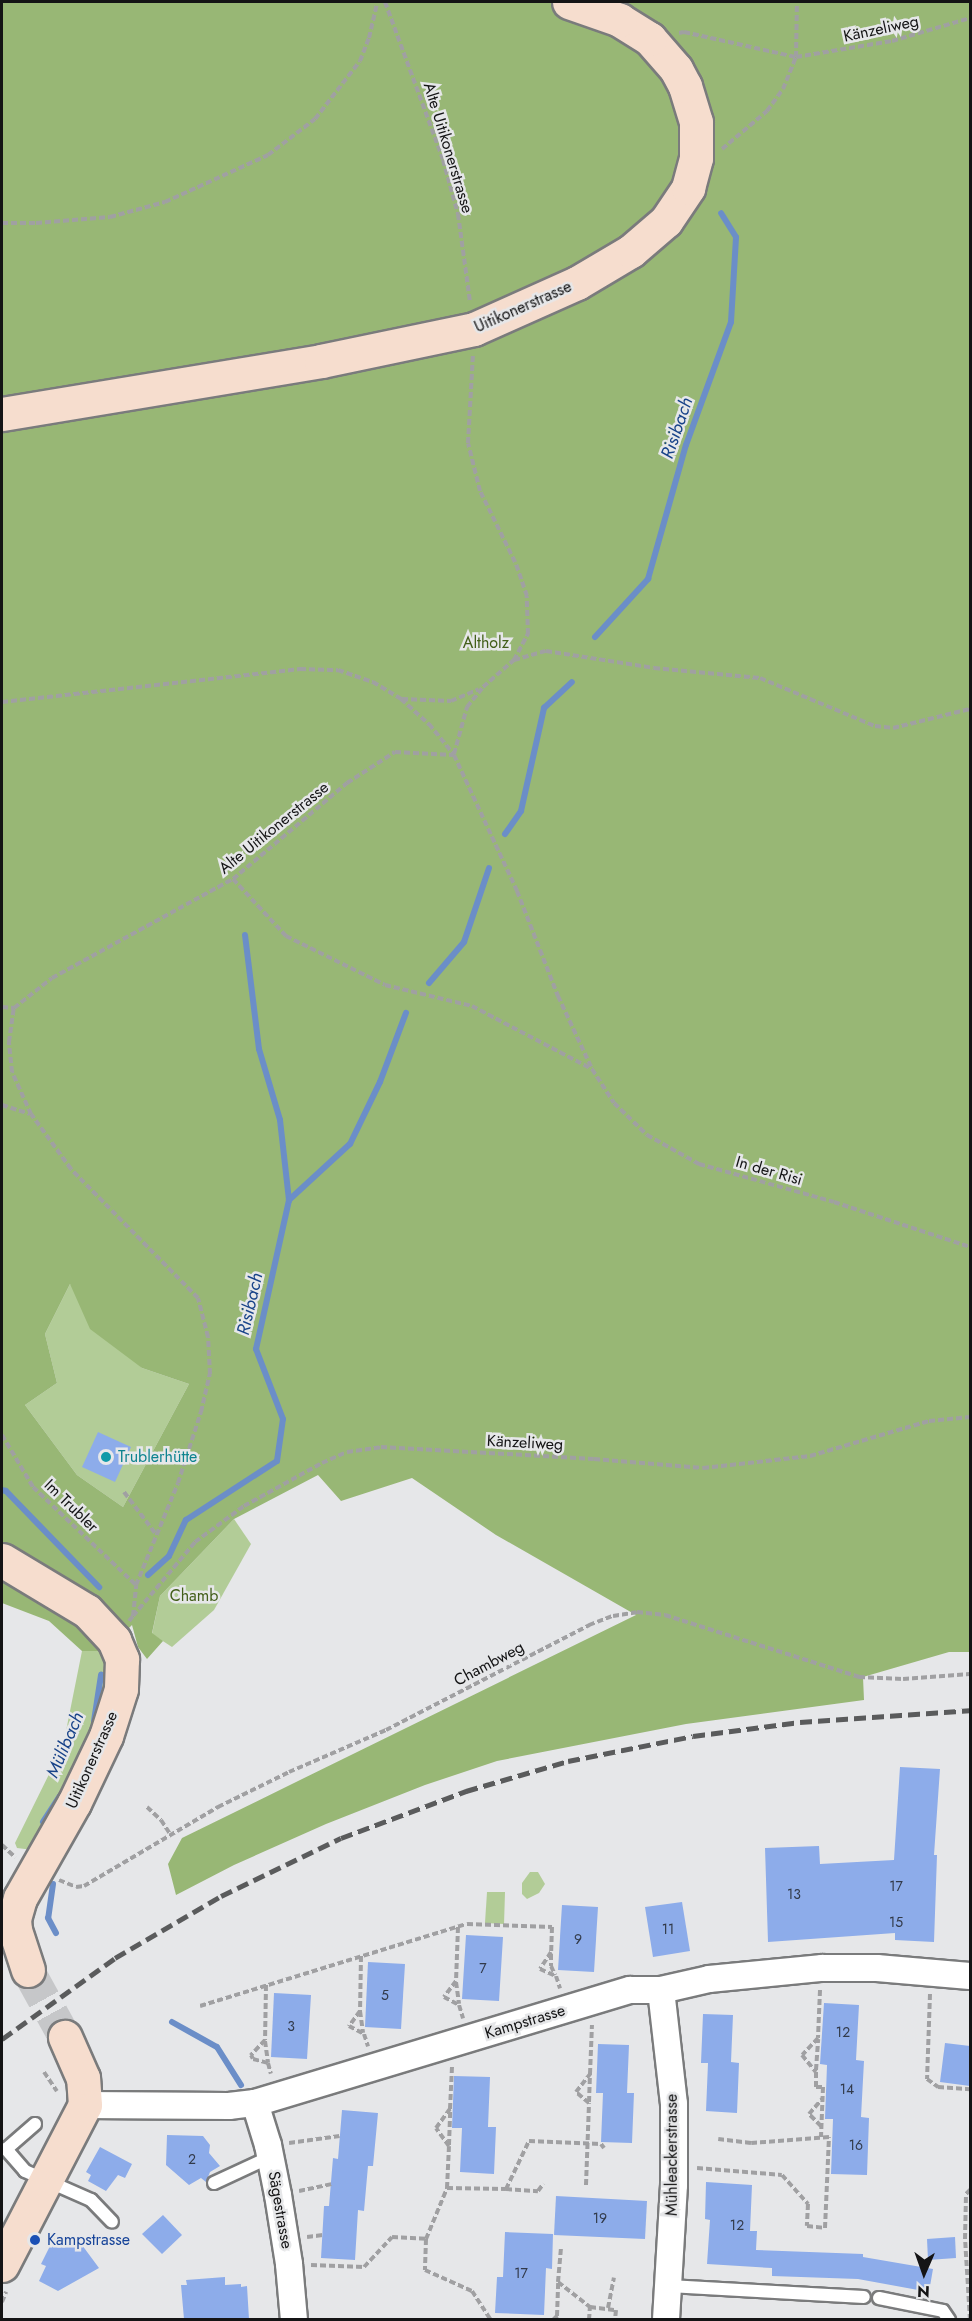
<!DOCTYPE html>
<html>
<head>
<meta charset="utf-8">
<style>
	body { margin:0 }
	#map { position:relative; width:972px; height:2321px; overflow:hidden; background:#e6e7e9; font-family:Jost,sans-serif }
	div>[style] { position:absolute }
	.green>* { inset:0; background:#b2cc97 }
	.forest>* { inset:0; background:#98b775 }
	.stream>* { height:6px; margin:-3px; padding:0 3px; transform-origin:3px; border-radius:3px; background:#6b8ec8 }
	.building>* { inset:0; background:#8dacea }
	.secondary-tunnel>* { height:33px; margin-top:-16.5px; transform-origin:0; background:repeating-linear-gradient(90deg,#c6c7c9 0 33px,transparent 0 49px) }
	.path>* { height:4px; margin-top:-2px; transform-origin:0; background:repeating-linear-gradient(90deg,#a0a0a2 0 6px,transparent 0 9px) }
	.roads { filter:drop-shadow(2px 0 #7a7b7c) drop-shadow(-2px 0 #7a7b7c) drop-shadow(0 2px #7a7b7c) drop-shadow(0 -2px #7a7b7c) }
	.lane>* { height:12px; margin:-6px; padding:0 6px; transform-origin:6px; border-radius:6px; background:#fff }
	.street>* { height:26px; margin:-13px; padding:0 13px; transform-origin:13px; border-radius:13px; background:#fff }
	.secondary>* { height:33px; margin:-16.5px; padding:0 16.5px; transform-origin:16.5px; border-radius:16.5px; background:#f6ddce }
	.rail>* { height:4.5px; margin-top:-2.25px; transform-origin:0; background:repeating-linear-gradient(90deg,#5a5b5c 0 12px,transparent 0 18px) }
	.dots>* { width:16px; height:16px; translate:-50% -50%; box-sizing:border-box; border:3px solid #e6e7e9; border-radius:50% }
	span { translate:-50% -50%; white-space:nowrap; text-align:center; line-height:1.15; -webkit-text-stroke:5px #e6e7e9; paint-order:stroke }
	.number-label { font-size:14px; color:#323a4a }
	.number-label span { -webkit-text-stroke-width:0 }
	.street-label { font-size:16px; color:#141415 }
	.park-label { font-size:16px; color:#425e19 }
	.culture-label { font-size:16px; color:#0d838f }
	.left { translate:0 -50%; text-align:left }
	.transit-label { font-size:16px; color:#164399 }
	.water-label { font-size:18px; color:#184389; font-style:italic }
	.frame { position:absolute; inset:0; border:3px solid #141415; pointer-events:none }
	.north { position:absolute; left:894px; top:2243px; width:60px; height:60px; -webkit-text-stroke:4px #e6e7e9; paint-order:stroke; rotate:182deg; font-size:16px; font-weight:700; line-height:24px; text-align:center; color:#141415 }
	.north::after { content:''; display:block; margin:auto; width:21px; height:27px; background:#141415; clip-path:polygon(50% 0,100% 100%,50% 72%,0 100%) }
</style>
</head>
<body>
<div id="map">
	<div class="green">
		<div style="clip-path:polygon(70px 1284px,142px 1368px,189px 1384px,123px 1507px,77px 1475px,25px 1405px,57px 1383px,45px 1334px)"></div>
		<div style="clip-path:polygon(234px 1519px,251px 1544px,214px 1610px,172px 1647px,152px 1634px,160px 1596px)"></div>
		<div style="clip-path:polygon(82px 1651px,106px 1651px,111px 1689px,97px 1738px,33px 1850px,17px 1848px,15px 1843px,63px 1746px)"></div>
		<div style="clip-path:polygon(530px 1872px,538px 1872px,545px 1884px,539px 1893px,527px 1899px,522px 1894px,522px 1883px)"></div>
		<div style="clip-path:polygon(487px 1892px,505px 1892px,504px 1924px,485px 1923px)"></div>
	</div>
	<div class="forest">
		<div style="clip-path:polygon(evenodd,2px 2px,970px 2px,970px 1652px,949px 1652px,863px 1677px,864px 1700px,686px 1724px,497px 1761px,425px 1785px,326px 1824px,234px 1865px,176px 1895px,168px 1864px,182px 1838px,636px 1615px,496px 1535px,412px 1478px,341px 1501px,318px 1475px,234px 1519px,160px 1596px,152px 1633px,163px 1641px,147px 1659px,138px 1647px,132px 1625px,106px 1651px,82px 1651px,49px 1621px,2px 1603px,2px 2px,70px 1284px,90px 1329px,142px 1368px,189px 1384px,123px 1507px,77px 1475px,25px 1405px,57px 1383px,45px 1334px,70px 1284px)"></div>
	</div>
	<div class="stream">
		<div style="left:595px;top:637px;width:79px;rotate:-47.6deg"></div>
		<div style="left:648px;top:579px;width:139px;rotate:-74.2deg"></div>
		<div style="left:686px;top:445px;width:131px;rotate:-69.9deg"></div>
		<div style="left:731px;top:322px;width:85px;rotate:-86.6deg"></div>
		<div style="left:736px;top:237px;width:28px;rotate:-122deg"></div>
		<div style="left:505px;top:834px;width:28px;rotate:-55deg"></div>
		<div style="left:521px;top:811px;width:106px;rotate:-77.4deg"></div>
		<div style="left:544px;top:708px;width:38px;rotate:-43deg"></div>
		<div style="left:245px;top:935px;width:115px;rotate:83deg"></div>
		<div style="left:259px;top:1049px;width:74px;rotate:73.5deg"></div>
		<div style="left:280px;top:1120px;width:81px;rotate:83.6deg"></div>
		<div style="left:429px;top:983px;width:54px;rotate:-49.5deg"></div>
		<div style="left:464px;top:942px;width:78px;rotate:-71.3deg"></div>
		<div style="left:2px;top:1490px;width:4px;rotate:14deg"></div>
		<div style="left:6px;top:1491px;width:134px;rotate:45.9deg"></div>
		<div style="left:148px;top:1575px;width:28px;rotate:-42deg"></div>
		<div style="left:169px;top:1556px;width:40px;rotate:-65deg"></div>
		<div style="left:186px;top:1520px;width:108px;rotate:-33deg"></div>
		<div style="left:277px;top:1461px;width:42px;rotate:-81.9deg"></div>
		<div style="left:283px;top:1419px;width:75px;rotate:-111.1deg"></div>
		<div style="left:256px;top:1349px;width:153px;rotate:-77.5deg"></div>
		<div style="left:289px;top:1200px;width:83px;rotate:-42.6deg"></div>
		<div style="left:350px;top:1144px;width:69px;rotate:-64.2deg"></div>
		<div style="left:380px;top:1082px;width:74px;rotate:-69.4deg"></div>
		<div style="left:94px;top:1721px;width:47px;rotate:-81.3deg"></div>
		<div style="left:43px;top:1822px;width:31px;rotate:-57deg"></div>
		<div style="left:53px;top:1884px;width:34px;rotate:98deg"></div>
		<div style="left:48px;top:1918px;width:17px;rotate:62deg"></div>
		<div style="left:172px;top:2022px;width:51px;rotate:29.1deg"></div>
		<div style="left:217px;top:2047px;width:45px;rotate:57.7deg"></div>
	</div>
	<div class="building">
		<div style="clip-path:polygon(98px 1432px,131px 1447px,115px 1482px,82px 1467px)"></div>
		<div style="clip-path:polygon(900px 1767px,940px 1769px,934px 1855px,937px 1855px,934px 1942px,895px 1940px,895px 1933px,768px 1942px,765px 1848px,819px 1846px,820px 1864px,894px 1860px)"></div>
		<div style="clip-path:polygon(682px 1902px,690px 1951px,653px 1957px,645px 1907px)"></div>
		<div style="clip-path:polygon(562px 1905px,598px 1907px,594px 1972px,558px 1970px)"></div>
		<div style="clip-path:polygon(466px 1935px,503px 1937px,499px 2001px,462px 1999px)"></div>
		<div style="clip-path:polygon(368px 1962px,405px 1964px,401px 2029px,365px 2027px)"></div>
		<div style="clip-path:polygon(274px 1993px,311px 1995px,307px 2059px,271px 2057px)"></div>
		<div style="clip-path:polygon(824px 2003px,859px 2005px,856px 2060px,864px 2061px,861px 2117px,869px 2118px,867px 2175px,831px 2174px,833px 2119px,825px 2119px,827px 2065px,820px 2064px)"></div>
		<div style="clip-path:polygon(703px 2014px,733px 2015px,731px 2062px,739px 2063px,737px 2113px,706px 2111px,708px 2063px,701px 2063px)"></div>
		<div style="clip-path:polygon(945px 2043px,970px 2046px,970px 2086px,940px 2082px)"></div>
		<div style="clip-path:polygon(598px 2044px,629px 2045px,627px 2093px,634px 2093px,632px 2143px,601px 2142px,603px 2093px,596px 2093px)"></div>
		<div style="clip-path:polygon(454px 2076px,490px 2077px,488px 2127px,496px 2127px,494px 2174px,460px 2172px,462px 2128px,452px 2128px)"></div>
		<div style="clip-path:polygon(342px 2110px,378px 2113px,373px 2166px,368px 2166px,364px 2211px,358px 2210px,355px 2260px,321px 2258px,324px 2206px,329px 2206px,333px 2158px,338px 2159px)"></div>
		<div style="clip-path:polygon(167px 2135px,203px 2136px,210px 2145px,209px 2153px,220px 2166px,210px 2172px,206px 2182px,201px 2178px,189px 2185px,166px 2165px)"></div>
		<div style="clip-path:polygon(100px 2147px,132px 2164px,125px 2178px,118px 2175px,106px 2191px,88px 2181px,91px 2175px,86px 2172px)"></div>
		<div style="clip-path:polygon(706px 2182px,752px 2185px,750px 2231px,757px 2231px,756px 2250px,863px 2254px,863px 2257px,933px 2269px,929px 2292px,858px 2279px,772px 2276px,772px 2268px,707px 2264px,710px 2220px,705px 2219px)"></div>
		<div style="clip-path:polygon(556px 2196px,647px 2201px,645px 2239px,554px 2235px)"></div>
		<div style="clip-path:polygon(163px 2215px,182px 2235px,162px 2254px,142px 2234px)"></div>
		<div style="clip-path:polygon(505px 2232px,553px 2234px,552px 2269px,546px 2268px,544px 2315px,495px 2313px,497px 2277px,503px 2277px)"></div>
		<div style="clip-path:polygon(56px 2234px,82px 2245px,99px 2268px,58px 2291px,39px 2281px,46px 2266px,41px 2264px)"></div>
		<div style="clip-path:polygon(955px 2237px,956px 2258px,928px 2260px,927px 2239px)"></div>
		<div style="clip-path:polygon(225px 2277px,225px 2285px,241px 2284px,241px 2287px,247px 2286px,249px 2319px,184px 2319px,181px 2285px,187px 2285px,186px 2280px)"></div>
	</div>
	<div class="secondary-tunnel">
		<div style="left:28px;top:1970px;width:77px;rotate:61.1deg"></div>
	</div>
	<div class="path">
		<div style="left:385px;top:2px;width:168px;rotate:69.8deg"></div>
		<div style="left:443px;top:160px;width:56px;rotate:74.5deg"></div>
		<div style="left:458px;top:214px;width:89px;rotate:82.2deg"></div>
		<div style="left:679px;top:33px;width:5px;rotate:-11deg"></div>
		<div style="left:684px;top:32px;width:115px;rotate:12.6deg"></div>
		<div style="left:796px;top:57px;width:97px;rotate:-9.5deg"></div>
		<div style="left:892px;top:41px;width:81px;rotate:-16.4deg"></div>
		<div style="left:722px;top:149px;width:59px;rotate:-40.2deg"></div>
		<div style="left:767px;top:111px;width:27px;rotate:-54deg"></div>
		<div style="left:783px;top:89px;width:35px;rotate:-68deg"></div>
		<div style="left:796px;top:57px;width:55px;rotate:-89deg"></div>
		<div style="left:2px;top:223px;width:34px"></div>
		<div style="left:36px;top:223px;width:74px;rotate:-4.6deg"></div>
		<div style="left:110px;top:217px;width:57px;rotate:-15.3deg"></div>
		<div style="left:165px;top:202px;width:113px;rotate:-24.5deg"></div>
		<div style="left:268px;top:155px;width:59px;rotate:-37.5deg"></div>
		<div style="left:315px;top:119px;width:73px;rotate:-52.2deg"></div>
		<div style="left:360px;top:61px;width:25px;rotate:-69deg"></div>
		<div style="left:369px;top:38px;width:37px;rotate:-77deg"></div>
		<div style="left:514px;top:660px;width:33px;rotate:-16deg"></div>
		<div style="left:546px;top:651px;width:109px;rotate:8.9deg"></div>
		<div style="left:654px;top:668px;width:106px;rotate:5.4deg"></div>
		<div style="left:760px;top:678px;width:125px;rotate:22.7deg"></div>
		<div style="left:875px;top:726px;width:18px;rotate:6deg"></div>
		<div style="left:893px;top:728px;width:79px;rotate:-13.9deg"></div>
		<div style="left:402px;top:699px;width:49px;rotate:2.3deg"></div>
		<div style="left:451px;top:701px;width:30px;rotate:-23deg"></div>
		<div style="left:2px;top:702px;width:300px;rotate:-6.3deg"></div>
		<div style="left:300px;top:669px;width:38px;rotate:2deg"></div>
		<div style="left:338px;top:670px;width:37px;rotate:19deg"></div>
		<div style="left:373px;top:682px;width:33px;rotate:31deg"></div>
		<div style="left:401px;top:699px;width:38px;rotate:42deg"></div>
		<div style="left:429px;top:724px;width:40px;rotate:51deg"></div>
		<div style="left:454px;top:755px;width:150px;rotate:65.1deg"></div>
		<div style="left:517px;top:891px;width:113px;rotate:68.7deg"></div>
		<div style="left:558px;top:996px;width:81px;rotate:65deg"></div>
		<div style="left:592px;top:1069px;width:40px;rotate:57.1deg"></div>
		<div style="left:614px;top:1103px;width:46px;rotate:44.1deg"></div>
		<div style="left:647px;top:1135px;width:60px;rotate:29.1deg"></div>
		<div style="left:699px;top:1164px;width:140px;rotate:15.7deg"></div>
		<div style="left:834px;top:1202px;width:143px;rotate:18.3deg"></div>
		<div style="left:454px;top:754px;width:49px;rotate:-74.5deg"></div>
		<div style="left:467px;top:707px;width:26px;rotate:-51deg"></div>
		<div style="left:483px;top:687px;width:41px;rotate:-41.1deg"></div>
		<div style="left:514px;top:660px;width:30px;rotate:-62deg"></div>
		<div style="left:528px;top:634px;width:38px;rotate:-92deg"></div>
		<div style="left:527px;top:596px;width:36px;rotate:-109deg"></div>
		<div style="left:515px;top:562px;width:79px;rotate:-116.2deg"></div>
		<div style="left:480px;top:491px;width:49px;rotate:-104deg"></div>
		<div style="left:468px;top:443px;width:89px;rotate:-86.8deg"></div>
		<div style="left:233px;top:879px;width:78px;rotate:47.1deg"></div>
		<div style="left:286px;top:936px;width:110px;rotate:26.3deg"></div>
		<div style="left:385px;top:985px;width:89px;rotate:13.6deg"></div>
		<div style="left:472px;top:1006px;width:136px;rotate:27.7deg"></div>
		<div style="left:2px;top:1007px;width:12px;rotate:5deg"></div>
		<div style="left:2px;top:1105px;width:29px;rotate:18deg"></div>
		<div style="left:2px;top:1435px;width:61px;rotate:59.2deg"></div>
		<div style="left:33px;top:1487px;width:142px;rotate:43.6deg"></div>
		<div style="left:124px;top:1492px;width:51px;rotate:52.9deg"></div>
		<div style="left:133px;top:1616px;width:97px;rotate:-50deg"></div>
		<div style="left:195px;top:1542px;width:61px;rotate:-36.3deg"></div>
		<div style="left:244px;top:1506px;width:89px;rotate:-28.9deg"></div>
		<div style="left:322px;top:1463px;width:27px;rotate:-24deg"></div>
		<div style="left:347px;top:1452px;width:34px;rotate:-8deg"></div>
		<div style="left:381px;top:1447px;width:213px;rotate:3.2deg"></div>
		<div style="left:594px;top:1459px;width:109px;rotate:4.7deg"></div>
		<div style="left:703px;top:1468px;width:108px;rotate:-6.4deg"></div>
		<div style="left:810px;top:1456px;width:124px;rotate:-16.4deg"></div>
		<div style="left:929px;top:1421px;width:41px;rotate:-5.6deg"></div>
		<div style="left:129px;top:1621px;width:6px;rotate:-51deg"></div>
		<div style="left:133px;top:1616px;width:31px;rotate:-84deg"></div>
		<div style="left:136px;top:1585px;width:110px;rotate:-67.6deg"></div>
		<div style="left:178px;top:1483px;width:75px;rotate:-72.1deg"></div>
		<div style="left:201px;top:1412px;width:39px;rotate:-77deg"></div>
		<div style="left:210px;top:1374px;width:37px;rotate:-93deg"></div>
		<div style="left:208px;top:1337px;width:40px;rotate:-104.4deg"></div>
		<div style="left:198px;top:1298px;width:181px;rotate:-134.6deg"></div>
		<div style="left:71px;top:1169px;width:68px;rotate:-126deg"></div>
		<div style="left:31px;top:1114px;width:46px;rotate:-114.3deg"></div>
		<div style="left:12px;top:1072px;width:30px;rotate:-96deg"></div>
		<div style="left:9px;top:1042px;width:34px;rotate:-82deg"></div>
		<div style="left:14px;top:1008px;width:48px;rotate:-38.3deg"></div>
		<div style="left:52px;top:978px;width:206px;rotate:-28.7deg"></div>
		<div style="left:233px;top:879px;width:149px;rotate:-40.1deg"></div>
		<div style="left:347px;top:783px;width:57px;rotate:-32.9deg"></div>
		<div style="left:395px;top:752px;width:58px;rotate:3deg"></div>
		<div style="left:147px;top:1807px;width:19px;rotate:43deg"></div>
		<div style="left:161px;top:1820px;width:17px;rotate:57deg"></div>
		<div style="left:2px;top:1845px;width:18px;rotate:43deg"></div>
		<div style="left:59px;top:1880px;width:18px;rotate:22deg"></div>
		<div style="left:76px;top:1887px;width:8px;rotate:-7deg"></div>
		<div style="left:84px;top:1886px;width:156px;rotate:-30.5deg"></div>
		<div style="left:218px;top:1807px;width:79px;rotate:-26.2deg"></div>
		<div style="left:289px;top:1772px;width:106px;rotate:-23.4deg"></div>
		<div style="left:386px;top:1730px;width:229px;rotate:-27.3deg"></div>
		<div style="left:589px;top:1625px;width:26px;rotate:-21deg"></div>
		<div style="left:613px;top:1616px;width:24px;rotate:-9deg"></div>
		<div style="left:637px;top:1612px;width:28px;rotate:6deg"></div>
		<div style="left:665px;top:1615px;width:204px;rotate:17.7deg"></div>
		<div style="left:859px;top:1677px;width:44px;rotate:2.6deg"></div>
		<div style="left:903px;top:1679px;width:67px;rotate:-4.3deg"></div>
		<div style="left:458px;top:1927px;width:54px;rotate:92.1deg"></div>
		<div style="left:456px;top:1981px;width:20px;rotate:127deg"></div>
		<div style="left:444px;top:1997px;width:17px;rotate:28deg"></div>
		<div style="left:459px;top:2005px;width:14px;rotate:73deg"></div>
		<div style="left:551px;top:1954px;width:12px;rotate:90deg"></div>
		<div style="left:551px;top:1966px;width:10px;rotate:66deg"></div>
		<div style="left:361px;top:1956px;width:55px;rotate:91deg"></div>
		<div style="left:360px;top:2011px;width:19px;rotate:126deg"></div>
		<div style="left:349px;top:2026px;width:17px;rotate:28deg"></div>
		<div style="left:364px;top:2034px;width:13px;rotate:72deg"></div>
		<div style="left:456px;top:1982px;width:22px;rotate:82deg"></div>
		<div style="left:266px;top:1985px;width:55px;rotate:91deg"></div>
		<div style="left:265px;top:2040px;width:21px;rotate:133deg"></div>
		<div style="left:251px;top:2055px;width:4px;rotate:63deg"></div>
		<div style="left:253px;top:2059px;width:16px;rotate:15deg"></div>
		<div style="left:268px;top:2063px;width:11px;rotate:75deg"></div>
		<div style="left:820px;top:1990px;width:48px;rotate:92.4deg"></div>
		<div style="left:818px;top:2038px;width:23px;rotate:133deg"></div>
		<div style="left:802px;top:2055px;width:22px;rotate:51deg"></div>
		<div style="left:816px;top:2072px;width:15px;rotate:90deg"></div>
		<div style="left:816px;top:2087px;width:7px"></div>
		<div style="left:823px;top:2087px;width:50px;rotate:92.3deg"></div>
		<div style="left:930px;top:1994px;width:85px;rotate:92deg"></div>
		<div style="left:927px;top:2079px;width:14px;rotate:36deg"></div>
		<div style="left:938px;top:2087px;width:32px;rotate:4deg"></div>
		<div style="left:200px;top:2006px;width:279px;rotate:-17.1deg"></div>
		<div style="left:467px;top:1924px;width:85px;rotate:2deg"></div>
		<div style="left:552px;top:1927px;width:25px;rotate:92deg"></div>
		<div style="left:551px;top:1952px;width:20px;rotate:123deg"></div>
		<div style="left:540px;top:1969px;width:17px;rotate:24deg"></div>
		<div style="left:556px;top:1976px;width:13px;rotate:72deg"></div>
		<div style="left:360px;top:2011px;width:22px;rotate:82deg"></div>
		<div style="left:265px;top:2041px;width:22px;rotate:82deg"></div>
		<div style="left:816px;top:2070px;width:31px;rotate:-86deg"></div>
		<div style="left:44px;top:2072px;width:23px;rotate:56deg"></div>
		<div style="left:589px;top:2102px;width:28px;rotate:-88deg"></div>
		<div style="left:821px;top:2126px;width:17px;rotate:-135deg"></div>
		<div style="left:809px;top:2114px;width:20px;rotate:-49deg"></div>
		<div style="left:289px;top:2143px;width:51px;rotate:-7.8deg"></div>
		<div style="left:449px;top:2145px;width:35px;rotate:-88deg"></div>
		<div style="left:697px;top:2168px;width:85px;rotate:4.7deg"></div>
		<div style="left:782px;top:2175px;width:39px;rotate:48deg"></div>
		<div style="left:808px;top:2204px;width:22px;rotate:93deg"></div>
		<div style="left:807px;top:2226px;width:18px;rotate:6deg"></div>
		<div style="left:825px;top:2228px;width:91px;rotate:-87.5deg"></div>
		<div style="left:829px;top:2137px;width:78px;rotate:175.6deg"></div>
		<div style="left:751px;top:2143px;width:33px;rotate:-173deg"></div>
		<div style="left:586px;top:2185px;width:82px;rotate:-87.9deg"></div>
		<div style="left:589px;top:2103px;width:17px;rotate:-140deg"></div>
		<div style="left:576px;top:2092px;width:23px;rotate:-52deg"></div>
		<div style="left:590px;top:2074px;width:49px;rotate:-87.7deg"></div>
		<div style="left:447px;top:2188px;width:42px;rotate:-87.3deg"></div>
		<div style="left:449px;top:2146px;width:22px;rotate:-126deg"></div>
		<div style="left:436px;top:2128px;width:24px;rotate:-54deg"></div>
		<div style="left:450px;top:2109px;width:43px;rotate:-87.3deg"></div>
		<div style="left:506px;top:2189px;width:32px;rotate:4deg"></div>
		<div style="left:538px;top:2191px;width:9px;rotate:-54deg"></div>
		<div style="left:299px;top:2191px;width:33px;rotate:-12deg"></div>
		<div style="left:307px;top:2237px;width:16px;rotate:-7deg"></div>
		<div style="left:426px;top:2239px;width:31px;rotate:92deg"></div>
		<div style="left:425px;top:2270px;width:51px;rotate:24.1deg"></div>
		<div style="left:472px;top:2291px;width:35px;rotate:57deg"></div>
		<div style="left:311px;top:2265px;width:53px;rotate:2.2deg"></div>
		<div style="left:364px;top:2267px;width:41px;rotate:-47deg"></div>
		<div style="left:392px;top:2237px;width:34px;rotate:3deg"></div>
		<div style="left:426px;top:2239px;width:55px;rotate:-67.6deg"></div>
		<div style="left:447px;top:2188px;width:59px;rotate:1deg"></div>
		<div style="left:506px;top:2189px;width:53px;rotate:-64.4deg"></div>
		<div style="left:529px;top:2141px;width:72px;rotate:2.4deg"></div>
		<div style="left:601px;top:2144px;width:5px;rotate:53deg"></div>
		<div style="left:558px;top:2282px;width:34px;rotate:-85deg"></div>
		<div style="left:2px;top:2302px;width:11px;rotate:-68deg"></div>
		<div style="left:608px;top:2308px;width:31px;rotate:-79deg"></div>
		<div style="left:553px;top:2320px;width:6px;rotate:-45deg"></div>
		<div style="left:557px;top:2316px;width:34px;rotate:-88deg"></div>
		<div style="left:558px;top:2282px;width:41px;rotate:38deg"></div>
		<div style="left:590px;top:2307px;width:26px;rotate:7deg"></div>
		<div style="left:616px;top:2310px;width:10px;rotate:96deg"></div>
		<div style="left:589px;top:2320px;width:13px;rotate:-86deg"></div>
		<div style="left:970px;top:2320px;width:81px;rotate:-93.5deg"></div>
		<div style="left:965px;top:2239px;width:45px;rotate:-88.7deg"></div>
		<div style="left:966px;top:2194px;width:6px;rotate:-45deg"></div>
	</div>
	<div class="roads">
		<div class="lane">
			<div style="left:35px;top:2124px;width:38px;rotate:139deg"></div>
			<div style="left:6px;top:2149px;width:29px;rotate:49deg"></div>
			<div style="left:25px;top:2171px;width:72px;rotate:23.7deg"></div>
			<div style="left:91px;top:2200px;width:30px;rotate:46deg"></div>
			<div style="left:214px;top:2183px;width:62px;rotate:-24.9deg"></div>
			<div style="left:669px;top:2286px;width:195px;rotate:3.2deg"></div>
			<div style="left:879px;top:2298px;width:65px;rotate:11.5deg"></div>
			<div style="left:943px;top:2311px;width:11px;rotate:56deg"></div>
		</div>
		<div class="street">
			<div style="left:661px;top:1990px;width:115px;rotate:83.5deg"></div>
			<div style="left:674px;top:2104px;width:81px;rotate:90deg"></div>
			<div style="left:674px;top:2185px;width:135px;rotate:93.4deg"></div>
			<div style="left:255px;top:2103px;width:44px;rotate:72.8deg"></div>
			<div style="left:268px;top:2145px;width:51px;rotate:78.7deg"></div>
			<div style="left:278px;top:2195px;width:70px;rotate:80.9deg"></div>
			<div style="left:289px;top:2264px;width:56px;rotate:84.9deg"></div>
			<div style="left:85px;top:2105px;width:144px;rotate:0.4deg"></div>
			<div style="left:229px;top:2106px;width:26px;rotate:-7deg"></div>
			<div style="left:255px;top:2103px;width:392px;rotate:-16.8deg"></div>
			<div style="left:630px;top:1990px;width:31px"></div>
			<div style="left:661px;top:1990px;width:49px;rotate:-12.9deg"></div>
			<div style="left:709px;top:1979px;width:114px;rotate:-5.6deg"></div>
			<div style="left:822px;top:1968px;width:55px"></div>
			<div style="left:877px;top:1968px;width:93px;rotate:4.9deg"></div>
		</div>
		<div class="secondary">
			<div style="left:2px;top:414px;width:323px;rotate:-9.4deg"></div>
			<div style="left:321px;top:361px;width:156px;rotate:-11.8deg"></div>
			<div style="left:474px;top:329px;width:113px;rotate:-24.1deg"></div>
			<div style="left:577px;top:283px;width:63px;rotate:-30.7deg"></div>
			<div style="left:631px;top:251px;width:46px;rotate:-40.6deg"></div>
			<div style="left:666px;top:221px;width:40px;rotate:-56deg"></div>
			<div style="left:688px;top:188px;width:31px;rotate:-75deg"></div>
			<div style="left:696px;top:158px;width:36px;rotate:-90deg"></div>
			<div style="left:696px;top:122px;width:38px;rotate:-107deg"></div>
			<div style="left:685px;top:86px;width:19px;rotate:-118deg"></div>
			<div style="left:676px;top:69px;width:40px;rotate:-131deg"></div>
			<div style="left:650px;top:39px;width:36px;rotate:-148deg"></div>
			<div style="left:620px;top:20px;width:54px;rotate:-160.6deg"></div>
			<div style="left:2px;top:1560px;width:99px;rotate:31deg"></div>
			<div style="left:87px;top:1611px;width:40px;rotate:47deg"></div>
			<div style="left:114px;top:1640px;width:21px;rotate:67deg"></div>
			<div style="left:122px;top:1659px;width:30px;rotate:92deg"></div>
			<div style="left:121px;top:1689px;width:49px;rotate:107.7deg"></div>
			<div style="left:106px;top:1736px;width:74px;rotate:115.5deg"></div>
			<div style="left:74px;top:1803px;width:109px;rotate:119.6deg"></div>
			<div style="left:20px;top:1898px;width:22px;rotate:106deg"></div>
			<div style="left:14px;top:1919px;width:11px;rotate:85deg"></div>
			<div style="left:15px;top:1930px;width:42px;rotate:72deg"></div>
			<div style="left:2px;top:2265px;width:180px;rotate:-62.6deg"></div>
			<div style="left:85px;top:2105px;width:27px;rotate:-94deg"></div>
			<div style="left:83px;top:2078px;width:45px;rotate:-113.7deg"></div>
		</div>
	</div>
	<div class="rail">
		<div style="left:2px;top:2039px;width:139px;rotate:-35.6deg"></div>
		<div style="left:115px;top:1958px;width:123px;rotate:-30.3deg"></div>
		<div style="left:221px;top:1896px;width:133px;rotate:-25.8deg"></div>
		<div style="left:341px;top:1838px;width:134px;rotate:-20.6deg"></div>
		<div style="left:466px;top:1791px;width:106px;rotate:-16.4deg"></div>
		<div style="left:568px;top:1761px;width:127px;rotate:-11.3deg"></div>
		<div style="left:693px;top:1736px;width:108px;rotate:-7.5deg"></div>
		<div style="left:800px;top:1722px;width:170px;rotate:-4deg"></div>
	</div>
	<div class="dots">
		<div style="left:106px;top:1457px;background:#0f9aa8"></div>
		<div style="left:35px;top:2240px;background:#1a4fb4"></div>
	</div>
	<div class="number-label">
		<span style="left:896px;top:1886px">17</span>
		<span style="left:794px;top:1894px">13</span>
		<span style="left:896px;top:1922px">15</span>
		<span style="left:668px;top:1929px">11</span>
		<span style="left:578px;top:1939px">9</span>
		<span style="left:483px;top:1968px">7</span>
		<span style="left:385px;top:1995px">5</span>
		<span style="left:291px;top:2026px">3</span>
		<span style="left:843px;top:2032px">12</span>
		<span style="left:847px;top:2089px">14</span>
		<span style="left:856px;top:2145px">16</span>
		<span style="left:192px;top:2159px">2</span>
		<span style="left:600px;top:2218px">19</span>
		<span style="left:737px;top:2225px">12</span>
		<span style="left:521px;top:2273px">17</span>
	</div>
	<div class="street-label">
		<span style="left:881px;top:29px;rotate:-12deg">Känzeliweg</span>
		<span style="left:448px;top:148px;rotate:73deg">Alte Uitikonerstrasse</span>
		<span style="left:523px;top:307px;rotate:-24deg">Uitikonerstrasse</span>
		<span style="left:274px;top:828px;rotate:-39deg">Alte Uitikonerstrasse</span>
		<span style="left:769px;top:1171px;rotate:16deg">In der Risi</span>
		<span style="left:525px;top:1443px;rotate:3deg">Känzeliweg</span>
		<span style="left:71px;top:1506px;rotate:44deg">Im Trubler</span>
		<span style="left:489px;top:1664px;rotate:-28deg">Chambweg</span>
		<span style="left:92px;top:1760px;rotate:-66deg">Uitikonerstrasse</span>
		<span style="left:525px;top:2022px;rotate:-17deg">Kampstrasse</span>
		<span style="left:672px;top:2155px;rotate:-90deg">Mühleackerstrasse</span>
		<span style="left:280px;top:2210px;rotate:80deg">Sägestrasse</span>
	</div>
	<div class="park-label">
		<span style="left:486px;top:643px">Altholz</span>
		<span style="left:194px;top:1596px">Chamb</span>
	</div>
	<div class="culture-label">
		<span class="left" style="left:118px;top:1457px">Trublerhütte</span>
	</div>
	<div class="transit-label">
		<span class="left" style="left:47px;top:2240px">Kampstrasse</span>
	</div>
	<div class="water-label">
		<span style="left:677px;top:428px;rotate:-71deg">Risibach</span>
		<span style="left:250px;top:1304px;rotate:-77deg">Risibach</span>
		<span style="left:65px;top:1745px;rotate:-67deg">Mülibach</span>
	</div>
	<div class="frame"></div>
	<div class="north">N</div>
</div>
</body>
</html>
